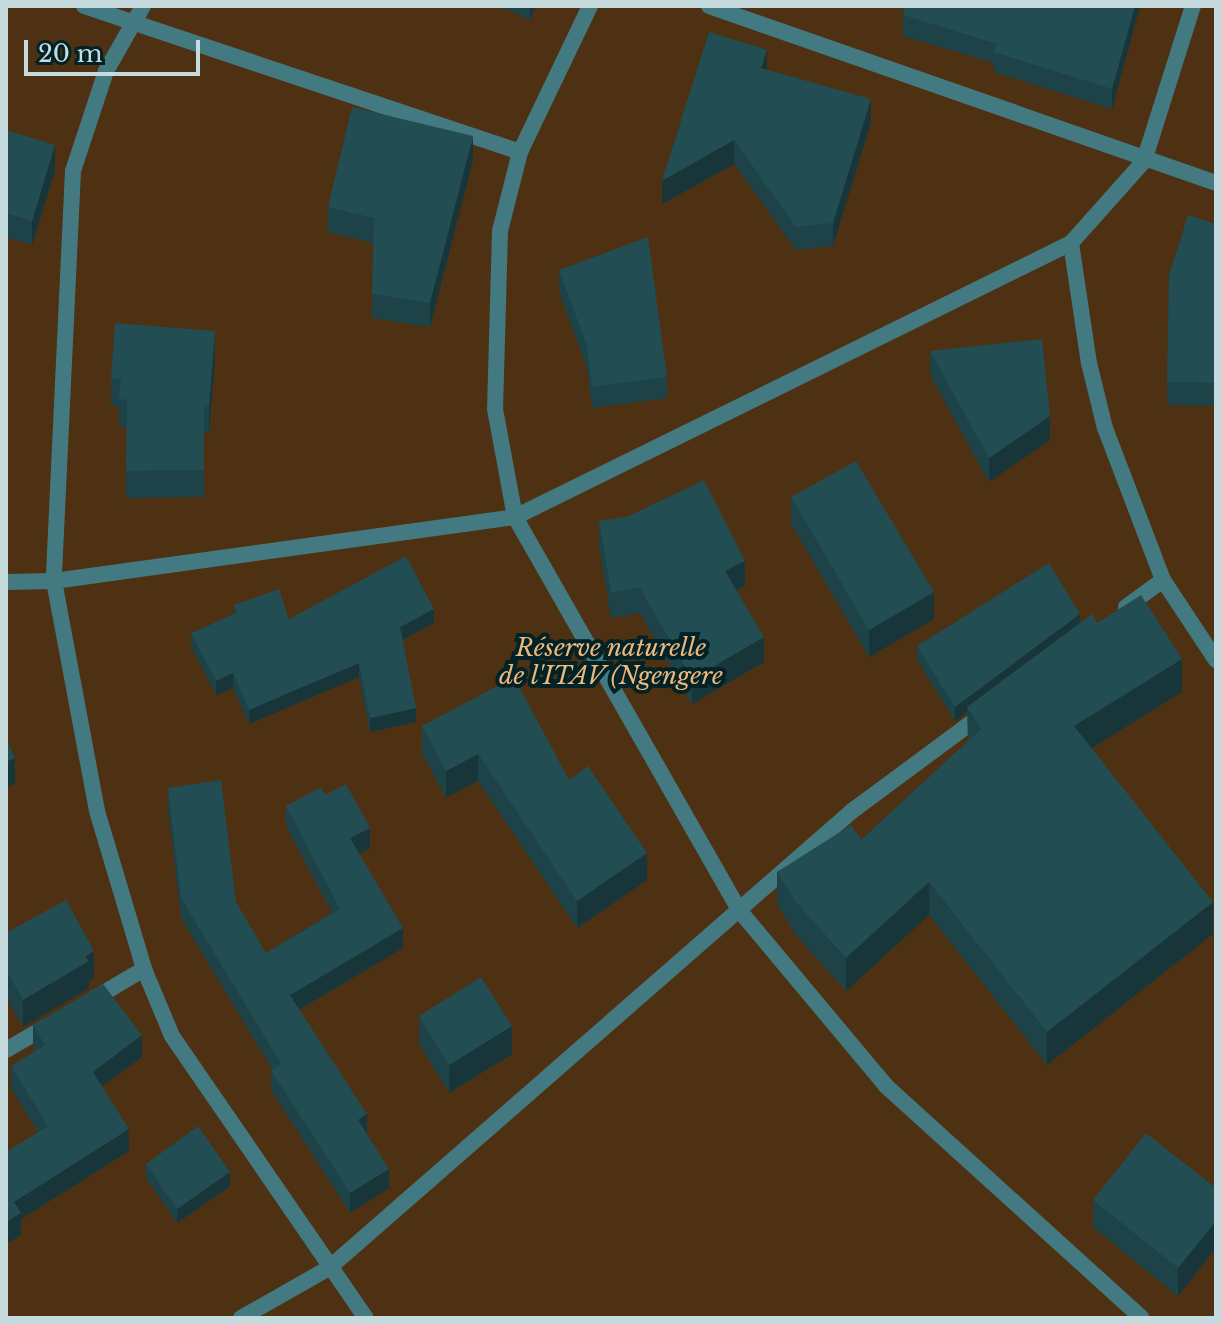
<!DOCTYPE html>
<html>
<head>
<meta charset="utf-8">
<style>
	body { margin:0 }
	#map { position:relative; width:1222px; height:1324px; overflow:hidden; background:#002d32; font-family:"Libre Baskerville",serif }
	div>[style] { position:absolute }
	.green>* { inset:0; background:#4d3112 }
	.minor>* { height:16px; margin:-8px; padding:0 8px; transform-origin:8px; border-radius:8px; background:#437a81 }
	.wall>* { inset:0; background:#1d4247 }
	.shaded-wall>* { inset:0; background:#183639 }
	.building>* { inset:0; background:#224d52 }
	span { translate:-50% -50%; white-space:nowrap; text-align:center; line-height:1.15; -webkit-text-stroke:8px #012226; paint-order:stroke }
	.park-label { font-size:24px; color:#f0b67a; font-style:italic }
	.frame { position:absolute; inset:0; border:8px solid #c5dbde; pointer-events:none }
	.scale { position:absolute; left:24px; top:40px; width:176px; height:36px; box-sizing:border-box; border:4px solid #c5dbde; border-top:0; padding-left:10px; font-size:24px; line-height:28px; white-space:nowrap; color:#c5dbde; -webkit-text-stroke:6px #012226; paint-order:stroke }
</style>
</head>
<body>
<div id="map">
	<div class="green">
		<div style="clip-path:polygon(6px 6px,1216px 6px,1216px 1318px,6px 1318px)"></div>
	</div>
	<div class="minor">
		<div style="left:84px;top:6px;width:460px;rotate:18.5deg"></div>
		<div style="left:143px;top:6px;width:75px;rotate:119.6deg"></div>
		<div style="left:106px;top:71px;width:105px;rotate:108.3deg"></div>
		<div style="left:73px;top:171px;width:410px;rotate:92.7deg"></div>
		<div style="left:54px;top:581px;width:234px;rotate:79.4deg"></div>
		<div style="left:97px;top:811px;width:165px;rotate:73.4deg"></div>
		<div style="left:144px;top:969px;width:73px;rotate:67.3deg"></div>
		<div style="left:172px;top:1036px;width:342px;rotate:55.5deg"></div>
		<div style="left:590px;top:6px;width:162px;rotate:115.6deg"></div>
		<div style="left:520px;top:152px;width:81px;rotate:104.2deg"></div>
		<div style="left:500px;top:231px;width:178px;rotate:91.6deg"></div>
		<div style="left:495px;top:409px;width:110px;rotate:79.5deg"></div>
		<div style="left:515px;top:517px;width:452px;rotate:60.3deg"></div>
		<div style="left:739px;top:910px;width:229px;rotate:50.1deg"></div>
		<div style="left:886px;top:1086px;width:345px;rotate:42.2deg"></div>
		<div style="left:709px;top:6px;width:537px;rotate:19.24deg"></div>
		<div style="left:1071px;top:243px;width:121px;rotate:81.5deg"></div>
		<div style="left:1089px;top:363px;width:67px;rotate:76.2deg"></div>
		<div style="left:1105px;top:428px;width:163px;rotate:69.1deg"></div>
		<div style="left:1163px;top:580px;width:96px;rotate:56.5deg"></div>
		<div style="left:6px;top:582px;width:48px;rotate:-1.2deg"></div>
		<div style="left:54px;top:581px;width:465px;rotate:-7.9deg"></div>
		<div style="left:515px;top:517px;width:620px;rotate:-26.23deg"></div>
		<div style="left:1071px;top:243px;width:110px;rotate:-48.3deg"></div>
		<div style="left:1144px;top:161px;width:163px;rotate:-72.5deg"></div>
		<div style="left:1126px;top:607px;width:46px;rotate:-36.1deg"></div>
		<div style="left:90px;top:1001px;width:63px;rotate:-30.7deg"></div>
		<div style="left:6px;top:1050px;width:50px;rotate:-30.2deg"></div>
		<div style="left:241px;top:1318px;width:101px;rotate:-29.6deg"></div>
		<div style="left:329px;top:1268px;width:695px;rotate:-41.15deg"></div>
		<div style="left:852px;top:811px;width:163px;rotate:-36.5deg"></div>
	</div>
	<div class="wall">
		<div style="clip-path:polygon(499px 6px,536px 6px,530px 20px)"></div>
		<div style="clip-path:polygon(905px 6px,1140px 6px,1112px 109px,994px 72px,994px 63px,903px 36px,903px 15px)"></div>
		<div style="clip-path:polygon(767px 70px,871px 122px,833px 246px,796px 250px,734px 164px,662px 204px)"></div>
		<div style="clip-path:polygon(6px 130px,55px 170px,32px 245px,6px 237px)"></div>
		<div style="clip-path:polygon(473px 160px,430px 327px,372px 318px,373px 243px,328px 232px,328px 207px)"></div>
		<div style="clip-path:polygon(1216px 224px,1216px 406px,1167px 405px,1169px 275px)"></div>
		<div style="clip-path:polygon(559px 270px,667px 377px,667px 398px,592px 408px,587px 368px,559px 292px)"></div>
		<div style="clip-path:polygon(930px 351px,1050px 440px,989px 482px,930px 375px)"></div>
		<div style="clip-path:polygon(215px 358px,209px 433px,204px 432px,204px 497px,126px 498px,127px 427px,119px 427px,119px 407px,111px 406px,111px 378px)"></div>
		<div style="clip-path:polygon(791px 497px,934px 619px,869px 657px,791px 524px)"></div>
		<div style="clip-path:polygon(599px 521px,745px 586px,736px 590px,764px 662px,692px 704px,640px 613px,611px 618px,599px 546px)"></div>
		<div style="clip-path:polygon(234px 605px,289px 619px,434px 623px,403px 640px,416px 722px,370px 732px,359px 677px,249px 724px,233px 688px,216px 695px,191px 647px,191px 633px,234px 614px)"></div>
		<div style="clip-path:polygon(1080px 622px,1097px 623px,1182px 692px,1092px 748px,1213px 934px,1047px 1065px,929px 915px,846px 991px,795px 934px,777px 904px,777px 872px,861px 840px,968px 741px,967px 712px,955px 721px,917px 660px,917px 646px)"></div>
		<div style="clip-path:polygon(422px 726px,569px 780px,647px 880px,577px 928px,478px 781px,446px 798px,422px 753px)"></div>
		<div style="clip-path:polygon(168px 788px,266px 953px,332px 913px,286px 826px,286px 806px,325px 795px,370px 848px,359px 854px,403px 948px,299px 1010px,367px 1134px,389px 1188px,350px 1213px,271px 1090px,271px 1070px,272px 1069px,181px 918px,168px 807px)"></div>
		<div style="clip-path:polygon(6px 933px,94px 978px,89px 981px,89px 988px,23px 1027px,6px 997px)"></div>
		<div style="clip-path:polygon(419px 1016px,512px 1054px,449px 1093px,419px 1044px)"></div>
		<div style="clip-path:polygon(33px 1025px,142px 1057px,102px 1086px,129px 1151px,21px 1219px,21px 1235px,6px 1244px,38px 1132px,11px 1088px,11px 1066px,36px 1051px,33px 1047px)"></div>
		<div style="clip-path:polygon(146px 1164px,230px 1186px,177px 1223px,146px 1178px)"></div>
		<div style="clip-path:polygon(1216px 1188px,1216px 1248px,1178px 1296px,1093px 1227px,1093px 1200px)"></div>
	</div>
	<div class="shaded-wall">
		<div style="clip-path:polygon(530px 6px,536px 6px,530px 20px)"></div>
		<div style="clip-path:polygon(1135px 6px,1140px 6px,1112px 109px,1112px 89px)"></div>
		<div style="clip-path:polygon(767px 50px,767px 73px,761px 68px)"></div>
		<div style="clip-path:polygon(871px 99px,871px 122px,833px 246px,833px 223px)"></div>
		<div style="clip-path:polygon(473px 136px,473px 160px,430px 327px,430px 303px)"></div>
		<div style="clip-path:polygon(734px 140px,734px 164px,662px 204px,662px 181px)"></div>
		<div style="clip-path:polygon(55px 145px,55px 170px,32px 245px,32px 221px)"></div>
		<div style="clip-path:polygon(215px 331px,215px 358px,209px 433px,209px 405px)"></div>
		<div style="clip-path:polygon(1050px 416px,1050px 440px,989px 482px,989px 458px)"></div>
		<div style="clip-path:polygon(745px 561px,745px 586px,725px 595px,725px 571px)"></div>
		<div style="clip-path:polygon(934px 592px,934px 619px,869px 657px,869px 630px)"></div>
		<div style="clip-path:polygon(434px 609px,434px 623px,400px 641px,400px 627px)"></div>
		<div style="clip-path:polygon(1080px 614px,1080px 628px,967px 707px,967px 712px,955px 721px,955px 707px)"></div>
		<div style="clip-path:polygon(764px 637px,764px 662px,692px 704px,692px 679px)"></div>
		<div style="clip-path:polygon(1182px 659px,1182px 692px,1074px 759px,1074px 726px)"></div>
		<div style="clip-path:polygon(359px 663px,359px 677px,249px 724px,249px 710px)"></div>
		<div style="clip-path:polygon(233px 673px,233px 688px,216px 695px,216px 681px)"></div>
		<div style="clip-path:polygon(416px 708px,416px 722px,370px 732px,370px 718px)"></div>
		<div style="clip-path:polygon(478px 754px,478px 781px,446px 798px,446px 771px)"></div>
		<div style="clip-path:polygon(15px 758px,15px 784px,6px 788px,6px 762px)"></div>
		<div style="clip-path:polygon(370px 828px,370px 848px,350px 858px,350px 838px)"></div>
		<div style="clip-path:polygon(647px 853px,647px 880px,577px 928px,577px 901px)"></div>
		<div style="clip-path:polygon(929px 882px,929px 915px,846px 991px,846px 958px)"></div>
		<div style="clip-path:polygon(1213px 902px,1213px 934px,1047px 1065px,1047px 1032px)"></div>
		<div style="clip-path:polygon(403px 928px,403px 948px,290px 1015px,290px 995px)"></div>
		<div style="clip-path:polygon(94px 951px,94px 978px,89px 981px,89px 988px,23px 1027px,23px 1000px)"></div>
		<div style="clip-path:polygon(512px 1026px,512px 1054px,449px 1093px,449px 1065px)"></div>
		<div style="clip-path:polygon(142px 1035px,142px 1057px,93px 1093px,93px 1072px)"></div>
		<div style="clip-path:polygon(367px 1114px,367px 1134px,358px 1120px)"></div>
		<div style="clip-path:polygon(129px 1129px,129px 1151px,21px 1219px,21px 1235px,6px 1244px,6px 1222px,14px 1202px)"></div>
		<div style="clip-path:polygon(389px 1169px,389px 1188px,350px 1213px,350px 1193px)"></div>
		<div style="clip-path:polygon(230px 1172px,230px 1186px,177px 1223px,177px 1209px)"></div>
		<div style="clip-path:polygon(1216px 1221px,1216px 1248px,1178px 1296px,1178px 1268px)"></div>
	</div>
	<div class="building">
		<div style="clip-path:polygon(905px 6px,1135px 6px,1112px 89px,994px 52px,997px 44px,903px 15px)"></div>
		<div style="clip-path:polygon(709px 32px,767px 50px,761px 68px,871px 99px,833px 223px,796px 227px,734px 140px,662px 181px)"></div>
		<div style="clip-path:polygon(352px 107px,473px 136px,430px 303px,372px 294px,374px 218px,328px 207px)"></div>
		<div style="clip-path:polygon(6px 130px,55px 145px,32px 221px,6px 213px)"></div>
		<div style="clip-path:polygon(1188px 215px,1216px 224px,1216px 383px,1167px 382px,1169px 275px)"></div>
		<div style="clip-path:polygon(648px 237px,667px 377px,592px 387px,587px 346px,559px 270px)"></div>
		<div style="clip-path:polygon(115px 323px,215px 331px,209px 405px,204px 405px,204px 470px,126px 471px,127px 400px,119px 399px,121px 380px,111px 378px)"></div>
		<div style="clip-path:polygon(1042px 339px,1050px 416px,989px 458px,930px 351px)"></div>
		<div style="clip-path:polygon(856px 461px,934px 592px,869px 630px,791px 497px)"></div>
		<div style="clip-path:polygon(704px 480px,745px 561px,725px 571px,764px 637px,692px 679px,640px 588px,611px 593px,599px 521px,629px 516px)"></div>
		<div style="clip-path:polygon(406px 556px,434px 609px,400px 627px,416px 708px,370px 718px,359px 663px,249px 710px,233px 673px,216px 681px,191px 633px,237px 613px,234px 605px,279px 589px,289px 619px)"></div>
		<div style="clip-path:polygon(1049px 563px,1080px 614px,955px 707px,917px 646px)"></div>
		<div style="clip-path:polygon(1141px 595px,1182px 659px,1074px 726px,1213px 902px,1047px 1032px,929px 882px,846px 958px,795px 901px,777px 872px,851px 825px,861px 840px,981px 729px,967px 707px,1092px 614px,1097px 623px)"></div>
		<div style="clip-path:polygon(514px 677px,569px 780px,588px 766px,647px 853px,577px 901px,478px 754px,446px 771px,422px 726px)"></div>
		<div style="clip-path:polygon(6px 738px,15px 758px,6px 762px)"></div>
		<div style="clip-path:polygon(221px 780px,236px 902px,266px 953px,340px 909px,286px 806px,321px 787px,325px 795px,346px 784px,370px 828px,350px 838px,403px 928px,290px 995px,367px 1114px,358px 1120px,389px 1169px,350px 1193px,271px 1070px,281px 1064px,181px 898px,168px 788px)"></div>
		<div style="clip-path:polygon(66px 900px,94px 951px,85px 956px,89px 961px,23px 1000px,6px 970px,6px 933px)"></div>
		<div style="clip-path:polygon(481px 977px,512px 1026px,449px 1065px,419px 1016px)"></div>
		<div style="clip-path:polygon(103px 984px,142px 1035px,93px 1072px,129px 1129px,14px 1202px,21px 1213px,6px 1222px,6px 1152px,48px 1126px,11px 1066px,45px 1045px,33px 1025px)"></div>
		<div style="clip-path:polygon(198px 1126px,230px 1172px,177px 1209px,146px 1164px)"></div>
		<div style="clip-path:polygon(1146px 1133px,1216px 1188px,1216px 1221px,1178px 1268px,1093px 1200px)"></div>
	</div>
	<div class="park-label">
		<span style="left:611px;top:662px">Réserve naturelle<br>de l'ITAV (Ngengere</span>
	</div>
	<div class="frame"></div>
	<div class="scale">20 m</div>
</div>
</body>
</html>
